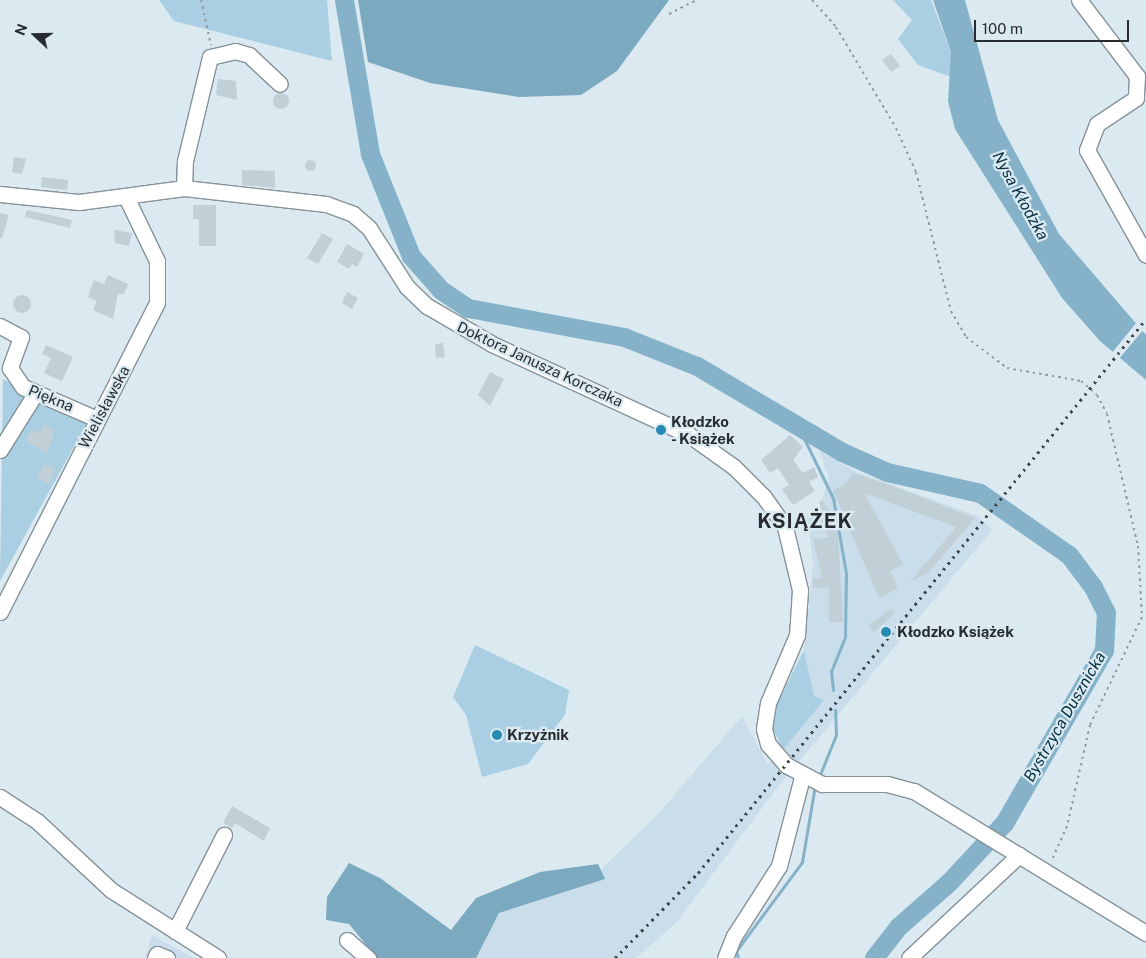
<!DOCTYPE html>
<html>
<head>
<meta charset="utf-8">
<style>
	body { margin:0 }
	#map { position:relative; width:1146px; height:958px; overflow:hidden; background:#dbeaf1; font-family:"Public Sans",sans-serif }
	div>[style] { position:absolute }
	.built>* { inset:0; background:#c9deea }
	.green>* { inset:0; background:#aacfe2 }
	.forest>* { inset:0; background:#7ba9bf }
	.water>* { inset:0; background:#85b2c9 }
	.pier>* { inset:0; background:#dbeaf1 }
	.stream>* { height:3px; margin:-1.5px; padding:0 1.5px; transform-origin:1.5px; border-radius:1.5px; background:#85b2c9 }
	.river>* { height:19px; margin:-9.5px; padding:0 9.5px; transform-origin:9.5px; border-radius:9.5px; background:#85b2c9 }
	.building>* { inset:0; background:#c1cfd6 }
	.round { border-radius:50% }
	.path>* { height:2px; margin-top:-1px; transform-origin:0; background:repeating-linear-gradient(90deg,#909ba1 0 2.5px,transparent 0 6.5px) }
	.roads { filter:drop-shadow(1px 0 #859299) drop-shadow(-1px 0 #859299) drop-shadow(0 1px #859299) drop-shadow(0 -1px #859299) }
	.minor>* { height:15px; margin:-7.5px; padding:0 7.5px; transform-origin:7.5px; border-radius:7.5px; background:#fff }
	.rail>* { height:3px; margin-top:-1.5px; transform-origin:0; background:repeating-linear-gradient(90deg,#41484c 0 2.5px,transparent 0 7.5px) }
	.dots>* { width:14px; height:14px; translate:-50% -50%; box-sizing:border-box; border:2px solid #dbeaf1; border-radius:50% }
	span { translate:-50% -50%; white-space:nowrap; text-align:center; line-height:1.15; -webkit-text-stroke:4.5px #dbeaf1; paint-order:stroke }
	.street-label { font-size:15px; color:#262c2f }
	.poi-label { font-size:15px; color:#262c2f; font-weight:700 }
	.left { translate:0 -50%; text-align:left }
	.water-label { font-size:16px; color:#042f3f; font-style:italic }
	.district-label { font-size:20px; color:#262c2f; font-weight:700; letter-spacing:1px }
	.north { position:absolute; left:10px; top:10px; width:50px; height:50px; -webkit-text-stroke:4px #dbeaf1; paint-order:stroke; rotate:291deg; font-size:14px; font-weight:700; line-height:20px; text-align:center; color:#262c2f }
	.north::after { content:''; display:block; margin:auto; width:18px; height:22px; background:#262c2f; clip-path:polygon(50% 0,100% 100%,50% 72%,0 100%) }
	.scale { position:absolute; left:974px; top:20px; width:155px; height:22px; box-sizing:border-box; border:2px solid #262c2f; border-top:0; padding-left:6px; font-size:15px; line-height:18px; white-space:nowrap; color:#262c2f; -webkit-text-stroke:4px #dbeaf1; paint-order:stroke }
</style>
</head>
<body>
<div id="map">
	<div class="built">
		<div style="clip-path:polygon(819px 451px,859px 473px,978px 516px,992px 530px,777px 788px,676px 923px,636px 958px,468px 958px,464px 954px,521px 890px,590px 880px,659px 813px,742px 716px,768px 765px,824px 700px,814px 696px,804px 650px,813px 563px,807px 516px,820px 506px,829px 478px)"></div>
		<div style="clip-path:polygon(152px 935px,194px 958px,145px 958px)"></div>
	</div>
	<div class="green">
		<div style="clip-path:polygon(159px 0,327px 0,332px 61px,174px 21px)"></div>
		<div style="clip-path:polygon(893px 0,931px 0,951px 52px,951px 77px,918px 65px,898px 39px,912px 20px)"></div>
		<div style="clip-path:polygon(3px 379px,35px 398px,89px 419px,0 581px)"></div>
		<div style="clip-path:polygon(475px 645px,569px 690px,565px 715px,528px 764px,482px 777px,466px 715px,453px 697px)"></div>
		<div style="clip-path:polygon(804px 650px,814px 696px,824px 700px,783px 750px,772px 727px,775px 708px)"></div>
	</div>
	<div class="forest">
		<div style="clip-path:polygon(358px 0,669px 0,617px 71px,581px 95px,519px 97px,430px 83px,368px 62px)"></div>
		<div style="clip-path:polygon(349px 863px,380px 878px,451px 930px,476px 898px,540px 872px,598px 864px,605px 879px,499px 913px,476px 958px,377px 958px,349px 924px,326px 920px,327px 897px)"></div>
	</div>
	<div class="water">
		<div style="clip-path:polygon(933px 0,965px 0,998px 120px,1059px 234px,1146px 335px,1146px 380px,1100px 341px,1062px 298px,955px 129px,948px 101px,951px 52px)"></div>
	</div>
	<div class="pier">
		<div style="clip-path:polygon(1137px 322px,1144px 329px,1118px 360px,1111px 354px)"></div>
	</div>
	<div class="stream">
		<div style="left:797px;top:424px;width:82px;rotate:64.1deg"></div>
		<div style="left:833px;top:498px;width:76px;rotate:80.2deg"></div>
		<div style="left:846px;top:573px;width:64px;rotate:90.9deg"></div>
		<div style="left:845px;top:637px;width:37px;rotate:112deg"></div>
		<div style="left:831px;top:671px;width:19px;rotate:84deg"></div>
		<div style="left:819px;top:777px;width:45px;rotate:-68deg"></div>
		<div style="left:836px;top:735px;width:25px;rotate:-92deg"></div>
		<div style="left:738px;top:958px;width:7px;rotate:-106deg"></div>
		<div style="left:736px;top:951px;width:111px;rotate:-53.4deg"></div>
		<div style="left:802px;top:862px;width:78px;rotate:-80.4deg"></div>
	</div>
	<div class="river">
		<div style="left:344px;top:0;width:156px;rotate:80.4deg"></div>
		<div style="left:370px;top:154px;width:110px;rotate:68.1deg"></div>
		<div style="left:411px;top:256px;width:45px;rotate:48.6deg"></div>
		<div style="left:441px;top:290px;width:32px;rotate:34deg"></div>
		<div style="left:468px;top:308px;width:159px;rotate:10.5deg"></div>
		<div style="left:624px;top:337px;width:79px;rotate:21.7deg"></div>
		<div style="left:697px;top:366px;width:169px;rotate:30.7deg"></div>
		<div style="left:842px;top:452px;width:49px;rotate:24deg"></div>
		<div style="left:887px;top:472px;width:95px;rotate:12.7deg"></div>
		<div style="left:980px;top:493px;width:108px;rotate:34.9deg"></div>
		<div style="left:1069px;top:555px;width:40px;rotate:53deg"></div>
		<div style="left:1093px;top:587px;width:28px;rotate:63deg"></div>
		<div style="left:1106px;top:612px;width:38px;rotate:93deg"></div>
		<div style="left:1104px;top:650px;width:200px;rotate:120deg"></div>
		<div style="left:1004px;top:823px;width:82px;rotate:133deg"></div>
		<div style="left:948px;top:883px;width:67px;rotate:138.7deg"></div>
		<div style="left:898px;top:927px;width:39px;rotate:128deg"></div>
	</div>
	<div class="building">
		<div style="clip-path:polygon(891px 54px,900px 66px,891px 72px,882px 60px)"></div>
		<div style="clip-path:polygon(218px 79px,236px 81px,237px 100px,216px 95px)"></div>
		<div class="round" style="left:273px;top:93px;width:16px;height:16px"></div>
		<div style="clip-path:polygon(14px 157px,26px 159px,22px 174px,12px 172px)"></div>
		<div class="round" style="left:304.5px;top:159.5px;width:11px;height:11px"></div>
		<div style="clip-path:polygon(242px 170px,275px 171px,275px 188px,242px 185px)"></div>
		<div style="clip-path:polygon(42px 177px,68px 180px,67px 190px,41px 187px)"></div>
		<div style="clip-path:polygon(193px 205px,216px 205px,216px 246px,199px 246px,199px 219px,193px 219px)"></div>
		<div style="clip-path:polygon(27px 210px,72px 220px,70px 228px,25px 217px)"></div>
		<div style="clip-path:polygon(0 213px,9px 215px,2px 238px,0 238px)"></div>
		<div style="clip-path:polygon(114px 230px,132px 233px,129px 246px,115px 243px)"></div>
		<div style="clip-path:polygon(322px 233px,333px 239px,318px 264px,307px 258px)"></div>
		<div style="clip-path:polygon(347px 244px,364px 254px,357px 267px,352px 264px,349px 269px,337px 262px)"></div>
		<div style="clip-path:polygon(108px 275px,128px 284px,124px 294px,118px 294px,113px 319px,93px 310px,97px 301px,88px 297px,94px 280px,104px 284px)"></div>
		<div style="clip-path:polygon(347px 292px,358px 298px,352px 309px,342px 303px)"></div>
		<div class="round" style="left:13px;top:295px;width:18px;height:18px"></div>
		<div style="clip-path:polygon(443px 343px,445px 357px,436px 358px,435px 344px)"></div>
		<div style="clip-path:polygon(46px 345px,73px 357px,62px 381px,44px 373px,51px 358px,42px 354px)"></div>
		<div style="clip-path:polygon(490px 372px,504px 379px,490px 406px,478px 395px)"></div>
		<div style="clip-path:polygon(44px 425px,55px 431px,47px 453px,25px 441px,32px 429px,39px 433px)"></div>
		<div style="clip-path:polygon(790px 435px,803px 447px,793px 460px,803px 473px,814px 467px,818px 477px,809px 482px,815px 491px,793px 505px,782px 489px,789px 485px,778px 468px,770px 473px,761px 460px)"></div>
		<div style="clip-path:polygon(44px 464px,56px 470px,49px 484px,37px 477px)"></div>
		<div style="clip-path:polygon(853px 473px,890px 485px,975px 518px,928px 573px,910px 582px,956px 527px,864px 493px,903px 564px,890px 571px,898px 588px,879px 598px,833px 490px,846px 484px)"></div>
		<div style="clip-path:polygon(822px 500px,837px 520px,843px 622px,829px 622px,829px 587px,813px 588px,813px 579px,822px 578px,813px 539px,829px 537px,821px 520px,826px 518px,819px 502px)"></div>
		<div style="clip-path:polygon(891px 609px,895px 613px,874px 632px,869px 625px)"></div>
		<div style="clip-path:polygon(232px 806px,270px 828px,264px 841px,235px 823px,232px 828px,223px 823px)"></div>
	</div>
	<div class="path">
		<div style="left:201px;top:0;width:46px;rotate:77.5deg"></div>
		<div style="left:812px;top:0;width:36px;rotate:48deg"></div>
		<div style="left:836px;top:27px;width:117px;rotate:59.3deg"></div>
		<div style="left:896px;top:128px;width:48px;rotate:65.6deg"></div>
		<div style="left:916px;top:172px;width:143px;rotate:75.9deg"></div>
		<div style="left:951px;top:311px;width:30px;rotate:60deg"></div>
		<div style="left:966px;top:337px;width:51px;rotate:37.1deg"></div>
		<div style="left:1007px;top:368px;width:75px;rotate:10deg"></div>
		<div style="left:1081px;top:381px;width:21px;rotate:41deg"></div>
		<div style="left:1097px;top:395px;width:21px;rotate:62deg"></div>
		<div style="left:1107px;top:414px;width:136px;rotate:76.8deg"></div>
		<div style="left:1138px;top:546px;width:71px;rotate:86.8deg"></div>
		<div style="left:1142px;top:617px;width:120px;rotate:115.7deg"></div>
		<div style="left:1090px;top:725px;width:104px;rotate:102.8deg"></div>
		<div style="left:1067px;top:826px;width:37px;rotate:114deg"></div>
		<div style="left:669px;top:14px;width:30px;rotate:-27deg"></div>
	</div>
	<div class="roads">
		<div class="minor">
			<div style="left:1079px;top:0;width:96px;rotate:52.7deg"></div>
			<div style="left:1137px;top:76px;width:22px;rotate:93deg"></div>
			<div style="left:1136px;top:98px;width:47px;rotate:146.3deg"></div>
			<div style="left:1097px;top:124px;width:28px;rotate:111deg"></div>
			<div style="left:1087px;top:150px;width:120px;rotate:60.7deg"></div>
			<div style="left:184px;top:188px;width:27px;rotate:-88deg"></div>
			<div style="left:185px;top:161px;width:107px;rotate:-76.5deg"></div>
			<div style="left:210px;top:57px;width:26px;rotate:-13deg"></div>
			<div style="left:235px;top:51px;width:15px;rotate:16deg"></div>
			<div style="left:249px;top:55px;width:42px;rotate:43.1deg"></div>
			<div style="left:0;top:194px;width:79px;rotate:5.8deg"></div>
			<div style="left:79px;top:202px;width:106px;rotate:-7.6deg"></div>
			<div style="left:184px;top:188px;width:143px;rotate:6.4deg"></div>
			<div style="left:326px;top:204px;width:29px;rotate:20deg"></div>
			<div style="left:353px;top:214px;width:21px;rotate:41deg"></div>
			<div style="left:369px;top:228px;width:70px;rotate:57.2deg"></div>
			<div style="left:407px;top:287px;width:28px;rotate:44deg"></div>
			<div style="left:427px;top:306px;width:75px;rotate:30.3deg"></div>
			<div style="left:492px;top:344px;width:217px;rotate:24.8deg"></div>
			<div style="left:689px;top:435px;width:55px;rotate:35.4deg"></div>
			<div style="left:734px;top:467px;width:42px;rotate:45deg"></div>
			<div style="left:764px;top:497px;width:37px;rotate:55deg"></div>
			<div style="left:785px;top:527px;width:65px;rotate:76.6deg"></div>
			<div style="left:800px;top:590px;width:45px;rotate:93.8deg"></div>
			<div style="left:797px;top:635px;width:74px;rotate:113.1deg"></div>
			<div style="left:768px;top:703px;width:26px;rotate:99deg"></div>
			<div style="left:764px;top:729px;width:16px;rotate:75deg"></div>
			<div style="left:768px;top:744px;width:28px;rotate:49deg"></div>
			<div style="left:786px;top:765px;width:41px;rotate:27.8deg"></div>
			<div style="left:822px;top:784px;width:65px"></div>
			<div style="left:887px;top:784px;width:28px;rotate:15deg"></div>
			<div style="left:914px;top:791px;width:272px;rotate:31.5deg"></div>
			<div style="left:0;top:326px;width:24px;rotate:28deg"></div>
			<div style="left:21px;top:337px;width:33px;rotate:110deg"></div>
			<div style="left:10px;top:368px;width:23px;rotate:56deg"></div>
			<div style="left:23px;top:387px;width:81px;rotate:23.4deg"></div>
			<div style="left:0;top:450px;width:66px;rotate:-58deg"></div>
			<div style="left:0;top:612px;width:347px;rotate:-63.1deg"></div>
			<div style="left:157px;top:302px;width:41px;rotate:-90deg"></div>
			<div style="left:157px;top:261px;width:71px;rotate:-115.8deg"></div>
			<div style="left:0;top:797px;width:44px;rotate:33deg"></div>
			<div style="left:37px;top:821px;width:101px;rotate:43deg"></div>
			<div style="left:111px;top:890px;width:127px;rotate:32.4deg"></div>
			<div style="left:175px;top:931px;width:108px;rotate:-63deg"></div>
			<div style="left:347px;top:940px;width:28px;rotate:41deg"></div>
			<div style="left:155px;top:958px;width:4px;rotate:-63deg"></div>
			<div style="left:157px;top:954px;width:11px;rotate:22deg"></div>
			<div style="left:725px;top:958px;width:24px;rotate:-68deg"></div>
			<div style="left:734px;top:936px;width:83px;rotate:-57.3deg"></div>
			<div style="left:779px;top:866px;width:92px;rotate:-75.5deg"></div>
			<div style="left:909px;top:958px;width:151px;rotate:-43.1deg"></div>
		</div>
	</div>
	<div class="rail">
		<div style="left:615px;top:958px;width:119px;rotate:-45.7deg"></div>
		<div style="left:698px;top:873px;width:712px;rotate:-51.04deg"></div>
	</div>
	<div class="dots">
		<div style="left:661px;top:430px;background:#268bb4"></div>
		<div style="left:886px;top:632px;background:#268bb4"></div>
		<div style="left:497px;top:735px;background:#268bb4"></div>
	</div>
	<div class="street-label">
		<span style="left:540px;top:364px;rotate:25deg">Doktora Janusza Korczaka</span>
		<span style="left:51px;top:398px;rotate:22deg">Piękna</span>
		<span style="left:104px;top:407px;rotate:-62deg">Wielisławska</span>
	</div>
	<div class="poi-label">
		<span class="left" style="left:671px;top:430px">Kłodzko<br>- Książek</span>
		<span class="left" style="left:897px;top:632px">Kłodzko Książek</span>
		<span class="left" style="left:507px;top:735px">Krzyżnik</span>
	</div>
	<div class="water-label">
		<span style="left:1020px;top:196px;rotate:61deg">Nysa Kłodzka</span>
		<span style="left:1065px;top:717px;rotate:-60deg">Bystrzyca Dusznicka</span>
	</div>
	<div class="district-label">
		<span style="left:805px;top:521px">KSIĄŻEK</span>
	</div>
	<div class="north">N</div>
	<div class="scale">100 m</div>
</div>
</body>
</html>
